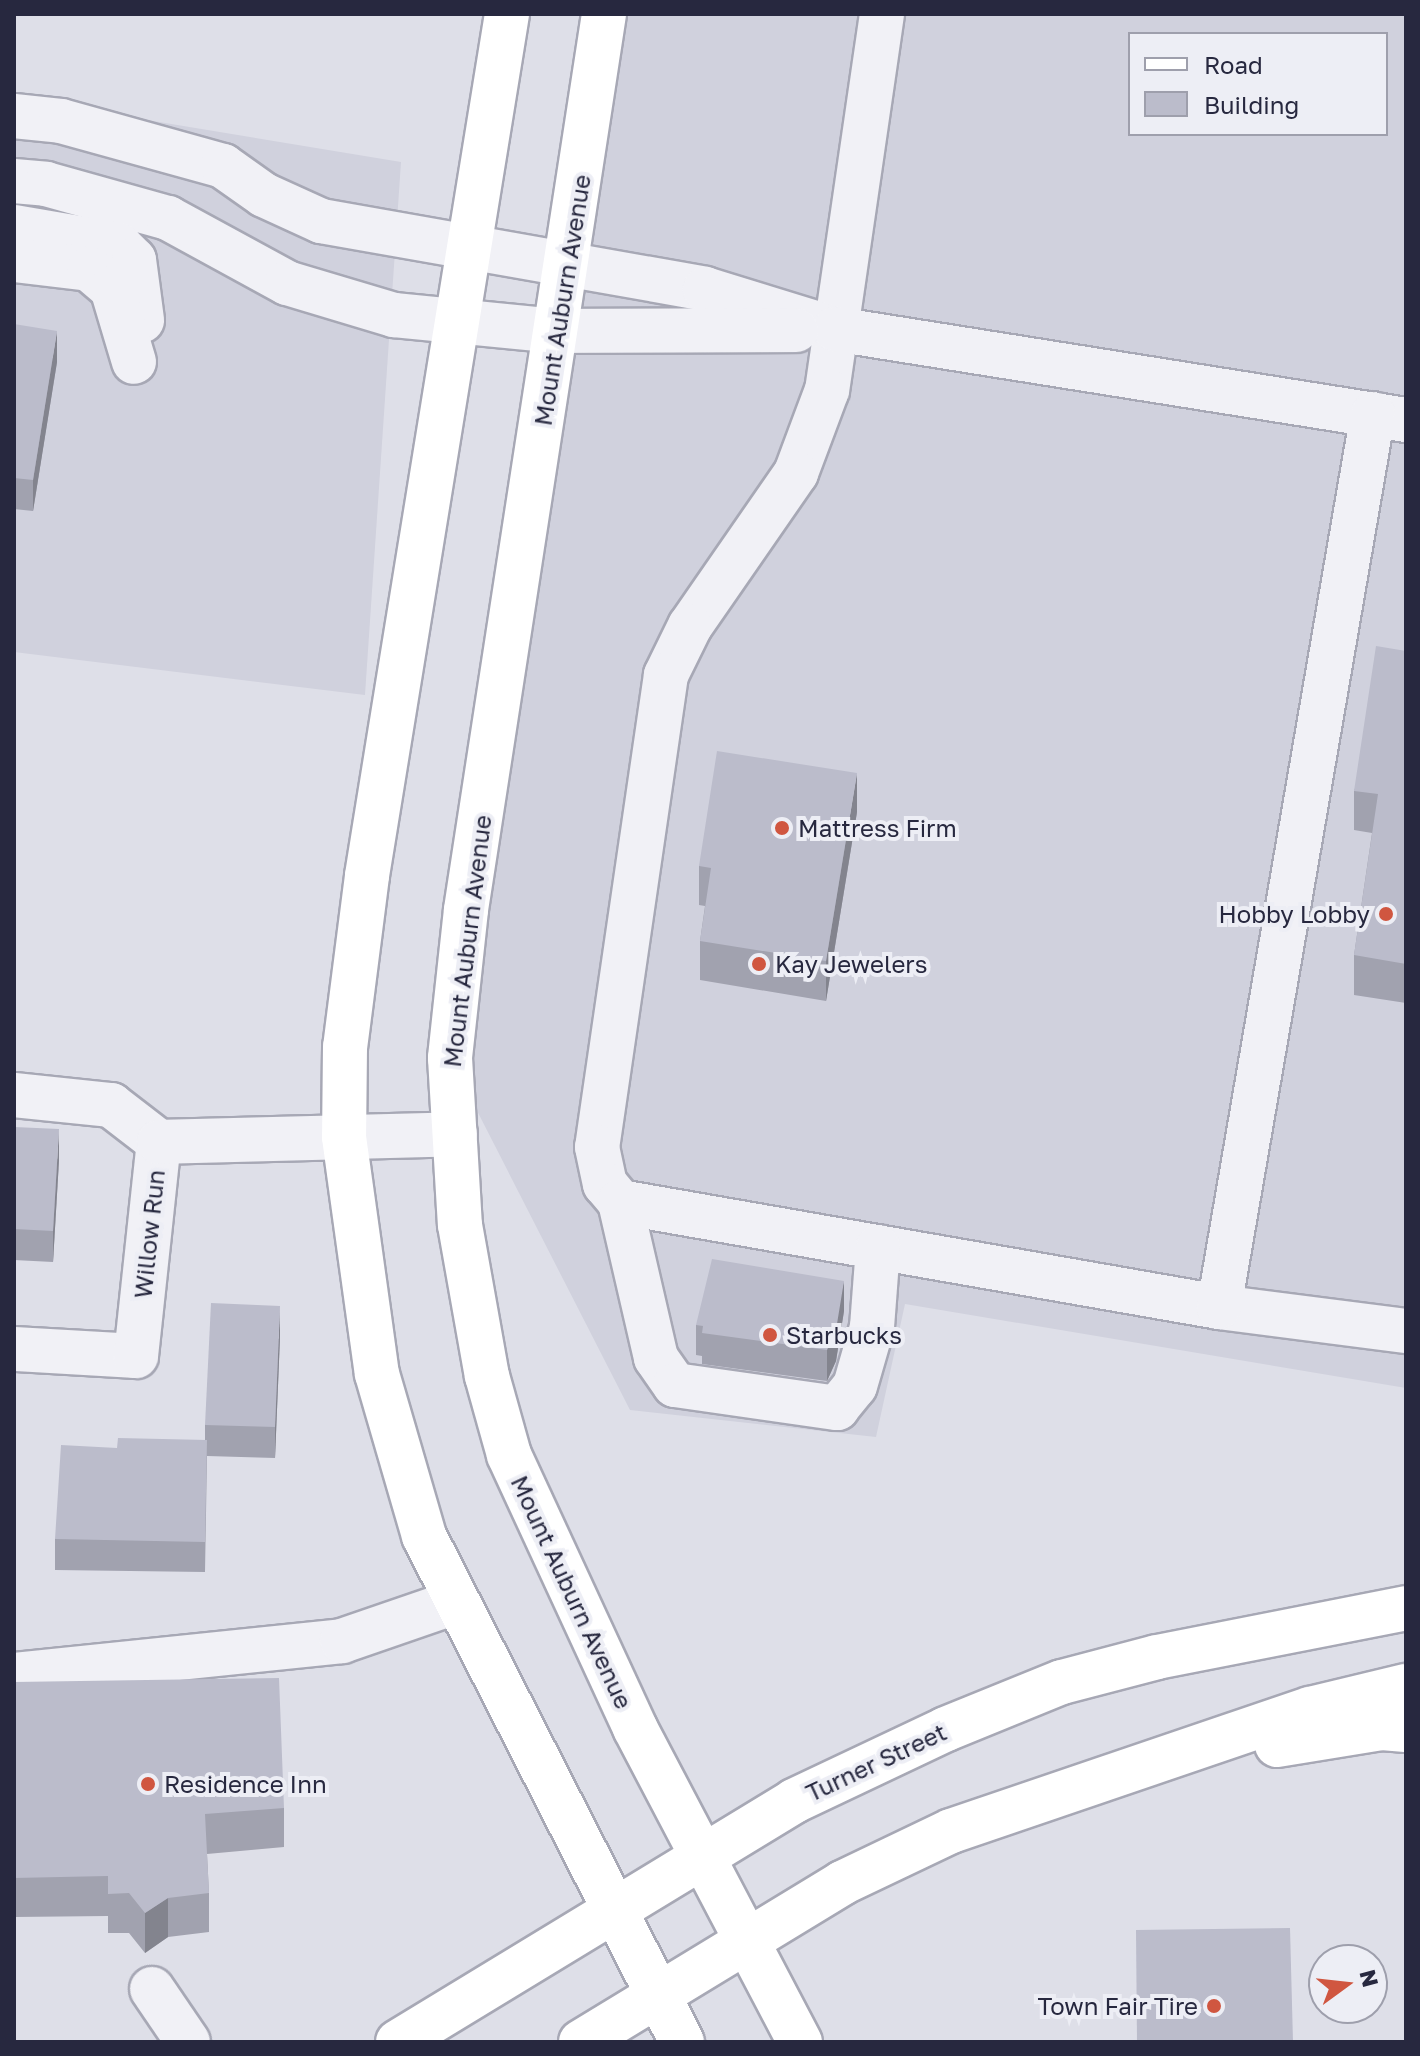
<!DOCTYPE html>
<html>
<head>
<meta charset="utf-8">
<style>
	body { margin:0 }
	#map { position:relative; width:1420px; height:2056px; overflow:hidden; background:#dedfe8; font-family:"Golos Text",sans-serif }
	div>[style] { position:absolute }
	.built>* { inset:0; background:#d0d1dd }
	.roads { filter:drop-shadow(2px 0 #a7a8b5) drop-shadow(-2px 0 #a7a8b5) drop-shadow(0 2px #a7a8b5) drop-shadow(0 -2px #a7a8b5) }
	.minor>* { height:44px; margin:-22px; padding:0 22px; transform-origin:22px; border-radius:22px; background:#f1f1f6 }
	.major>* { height:44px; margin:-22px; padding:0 22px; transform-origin:22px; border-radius:22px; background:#fff }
	.wall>* { inset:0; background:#a1a2af }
	.shaded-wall>* { inset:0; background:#83848e }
	.building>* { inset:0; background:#bbbccb }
	.dots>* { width:22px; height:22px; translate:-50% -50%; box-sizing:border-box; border:4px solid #edeef5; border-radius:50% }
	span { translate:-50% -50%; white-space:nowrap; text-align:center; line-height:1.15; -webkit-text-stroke:8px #edeef5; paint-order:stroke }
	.street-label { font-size:24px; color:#27283f }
	.poi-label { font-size:24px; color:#27283f }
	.left { translate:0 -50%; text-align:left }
	.right { translate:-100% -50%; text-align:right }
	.frame { position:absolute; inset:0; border:16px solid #27283f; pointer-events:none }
	.legend { position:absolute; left:1128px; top:32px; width:260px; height:104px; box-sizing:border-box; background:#edeef5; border:2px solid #9e9fac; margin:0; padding:10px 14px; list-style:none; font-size:24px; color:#27283f }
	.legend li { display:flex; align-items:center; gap:16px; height:40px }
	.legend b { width:40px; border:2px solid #9e9fac }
	.north { position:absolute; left:1308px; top:1944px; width:80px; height:80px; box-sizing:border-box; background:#edeef5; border:2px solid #9e9fac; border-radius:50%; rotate:75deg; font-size:22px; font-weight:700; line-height:32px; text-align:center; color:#27283f }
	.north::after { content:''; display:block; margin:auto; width:28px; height:36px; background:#d05640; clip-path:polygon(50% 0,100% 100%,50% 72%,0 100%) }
</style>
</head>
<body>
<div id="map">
	<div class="built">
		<div style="clip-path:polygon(evenodd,626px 14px,1406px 14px,1406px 1388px,905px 1304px,876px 1437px,630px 1410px,450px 1058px,626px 14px,1130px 34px,1386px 34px,1386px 134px,1130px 134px,1130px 34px)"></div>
		<div style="clip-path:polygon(14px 98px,401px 162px,365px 695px,14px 652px)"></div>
	</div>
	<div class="roads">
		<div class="minor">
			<div style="left:882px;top:14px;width:380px;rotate:98.3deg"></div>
			<div style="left:827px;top:390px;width:89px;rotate:110.5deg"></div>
			<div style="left:796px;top:473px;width:186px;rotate:124.7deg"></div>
			<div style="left:690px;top:626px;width:55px;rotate:116.1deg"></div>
			<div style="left:666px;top:675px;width:477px;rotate:98.3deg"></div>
			<div style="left:597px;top:1147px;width:38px;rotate:78deg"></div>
			<div style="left:605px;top:1184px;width:23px;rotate:50deg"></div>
			<div style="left:620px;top:1202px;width:608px;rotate:9.94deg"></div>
			<div style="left:1219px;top:1307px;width:189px;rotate:7.3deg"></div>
			<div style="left:14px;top:116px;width:47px;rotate:6.1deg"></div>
			<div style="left:61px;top:121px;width:168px;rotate:15.5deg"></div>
			<div style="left:223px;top:166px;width:50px;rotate:35.3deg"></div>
			<div style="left:264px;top:195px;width:63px;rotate:24.5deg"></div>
			<div style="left:321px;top:221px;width:390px;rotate:10deg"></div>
			<div style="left:705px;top:289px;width:136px;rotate:17.1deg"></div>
			<div style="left:835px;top:329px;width:578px;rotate:9.06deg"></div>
			<div style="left:14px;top:181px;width:32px;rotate:5deg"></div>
			<div style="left:46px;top:184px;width:127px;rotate:15.6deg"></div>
			<div style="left:168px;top:218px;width:136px;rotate:28.6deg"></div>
			<div style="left:287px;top:283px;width:112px;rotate:16.7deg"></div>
			<div style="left:394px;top:315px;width:165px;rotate:5.6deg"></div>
			<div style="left:558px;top:331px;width:238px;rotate:-0.2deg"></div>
			<div style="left:14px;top:227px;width:107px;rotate:9.7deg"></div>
			<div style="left:119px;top:245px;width:21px;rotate:45deg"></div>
			<div style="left:134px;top:260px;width:61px;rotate:82.4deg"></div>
			<div style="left:14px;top:260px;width:76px;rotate:6.8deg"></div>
			<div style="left:89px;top:269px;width:30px;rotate:40deg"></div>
			<div style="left:112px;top:288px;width:77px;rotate:73.4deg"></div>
			<div style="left:14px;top:1095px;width:98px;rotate:5.9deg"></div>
			<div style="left:111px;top:1105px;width:61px;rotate:37.6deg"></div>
			<div style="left:620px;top:1202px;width:160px;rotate:77deg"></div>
			<div style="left:656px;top:1358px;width:33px;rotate:55deg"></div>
			<div style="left:675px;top:1385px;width:164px;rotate:8.1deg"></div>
			<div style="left:837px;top:1408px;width:28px;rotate:-51deg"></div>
			<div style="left:855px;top:1386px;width:61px;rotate:-73.9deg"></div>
			<div style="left:872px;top:1327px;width:80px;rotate:-85.7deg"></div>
			<div style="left:1219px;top:1307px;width:906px;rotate:-80.22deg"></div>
			<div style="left:14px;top:1349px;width:122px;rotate:3.3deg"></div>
			<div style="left:136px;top:1356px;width:215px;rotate:-83.9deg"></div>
			<div style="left:159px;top:1142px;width:296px;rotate:-1.5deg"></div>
			<div style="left:14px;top:1675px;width:330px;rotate:-5.9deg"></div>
			<div style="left:342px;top:1641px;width:120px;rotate:-19deg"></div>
			<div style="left:152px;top:1989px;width:64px;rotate:55.8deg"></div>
		</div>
		<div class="major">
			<div style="left:507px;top:14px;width:873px;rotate:99.23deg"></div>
			<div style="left:367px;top:876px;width:172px;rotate:97.3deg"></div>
			<div style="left:345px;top:1047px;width:90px;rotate:90.6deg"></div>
			<div style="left:344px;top:1137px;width:239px;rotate:82.1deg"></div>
			<div style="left:377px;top:1374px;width:169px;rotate:73.8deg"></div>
			<div style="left:424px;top:1536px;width:568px;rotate:62.98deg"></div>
			<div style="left:604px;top:14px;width:907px;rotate:98.76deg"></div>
			<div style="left:466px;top:910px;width:149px;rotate:96.2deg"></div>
			<div style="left:450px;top:1058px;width:167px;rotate:86.6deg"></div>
			<div style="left:460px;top:1225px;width:153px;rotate:79.9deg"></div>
			<div style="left:487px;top:1376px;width:82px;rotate:74.4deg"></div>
			<div style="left:509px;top:1455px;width:301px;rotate:65.2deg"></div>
			<div style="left:635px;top:1728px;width:355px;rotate:62.3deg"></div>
			<div style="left:1277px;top:1745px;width:106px;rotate:-9.2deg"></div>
			<div style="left:1382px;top:1728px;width:24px;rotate:5deg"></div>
			<div style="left:398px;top:2042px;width:464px;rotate:-31.3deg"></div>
			<div style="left:794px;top:1801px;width:168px;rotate:-25.3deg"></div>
			<div style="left:946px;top:1729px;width:125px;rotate:-22.1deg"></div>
			<div style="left:1062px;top:1682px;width:98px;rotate:-14.7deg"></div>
			<div style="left:1157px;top:1657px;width:254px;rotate:-11.1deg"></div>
			<div style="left:581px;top:2042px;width:306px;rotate:-31.3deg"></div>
			<div style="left:842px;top:1883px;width:121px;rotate:-25.5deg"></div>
			<div style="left:951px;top:1831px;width:379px;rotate:-18.8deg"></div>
			<div style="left:1310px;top:1709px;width:99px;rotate:-13.5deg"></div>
		</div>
	</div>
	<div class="wall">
		<div style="clip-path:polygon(14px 324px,57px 362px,33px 511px,14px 509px)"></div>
		<div style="clip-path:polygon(1406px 651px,1406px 1003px,1354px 995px,1354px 955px,1372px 833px,1354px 830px,1354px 791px)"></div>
		<div style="clip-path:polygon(857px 812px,826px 1001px,700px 980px,700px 941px,705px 906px,699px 905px,699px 866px)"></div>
		<div style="clip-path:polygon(14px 1127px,59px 1160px,53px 1262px,14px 1260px)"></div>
		<div style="clip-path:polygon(844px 1311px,836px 1361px,827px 1381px,702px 1364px,702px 1356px,696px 1355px,696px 1325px)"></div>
		<div style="clip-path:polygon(280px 1337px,275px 1458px,207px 1456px,205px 1572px,55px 1570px,55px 1539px,117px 1448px,205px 1440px,205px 1425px)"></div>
		<div style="clip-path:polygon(14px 1682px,284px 1808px,284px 1847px,207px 1854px,209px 1893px,209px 1932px,168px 1937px,145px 1953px,129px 1933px,108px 1933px,108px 1916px,14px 1917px)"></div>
	</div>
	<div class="shaded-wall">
		<div style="clip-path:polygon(57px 331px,57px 362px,33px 511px,33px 480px)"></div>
		<div style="clip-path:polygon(857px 773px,857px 812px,826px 1001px,826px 961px)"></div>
		<div style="clip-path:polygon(59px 1129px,59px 1160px,53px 1262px,53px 1231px)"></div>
		<div style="clip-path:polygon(844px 1281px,844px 1311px,836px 1361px,827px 1381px,827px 1350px)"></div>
		<div style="clip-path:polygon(280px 1306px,280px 1337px,275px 1458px,275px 1427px)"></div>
		<div style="clip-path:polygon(168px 1898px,168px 1937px,145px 1953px,145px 1913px)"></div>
	</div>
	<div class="building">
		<div style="clip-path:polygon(14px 324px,57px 331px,33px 480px,14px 478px)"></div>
		<div style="clip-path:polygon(1376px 646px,1406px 651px,1406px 964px,1354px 955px,1378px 794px,1354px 791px)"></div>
		<div style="clip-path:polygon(717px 751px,857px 773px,826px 961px,700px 941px,711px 868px,699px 866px)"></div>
		<div style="clip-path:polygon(14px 1127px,59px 1129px,53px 1231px,14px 1229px)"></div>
		<div style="clip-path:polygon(712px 1259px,844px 1281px,836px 1330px,827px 1350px,702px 1333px,703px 1326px,696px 1325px)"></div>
		<div style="clip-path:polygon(211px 1303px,280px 1306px,275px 1427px,205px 1425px)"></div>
		<div style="clip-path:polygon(118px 1438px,207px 1440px,205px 1542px,55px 1539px,61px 1445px,117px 1448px)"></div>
		<div style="clip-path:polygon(279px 1678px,284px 1808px,205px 1814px,209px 1893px,168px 1898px,145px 1913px,129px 1893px,108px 1894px,108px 1876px,14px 1878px,14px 1682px)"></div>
		<div style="clip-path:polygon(1290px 1928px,1293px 2042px,1137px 2042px,1136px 1930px)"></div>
	</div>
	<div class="dots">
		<div style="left:782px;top:828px;background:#d05640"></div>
		<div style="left:1386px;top:914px;background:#d05640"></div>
		<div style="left:759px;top:964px;background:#d05640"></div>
		<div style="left:770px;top:1335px;background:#d05640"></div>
		<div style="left:148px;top:1784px;background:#d05640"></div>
		<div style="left:1214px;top:2006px;background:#d05640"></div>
	</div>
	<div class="street-label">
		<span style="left:562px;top:300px;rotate:-81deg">Mount Auburn Avenue</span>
		<span style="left:467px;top:941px;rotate:-83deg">Mount Auburn Avenue</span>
		<span style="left:149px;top:1234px;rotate:-84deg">Willow Run</span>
		<span style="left:572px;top:1592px;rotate:65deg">Mount Auburn Avenue</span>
		<span style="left:876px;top:1762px;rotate:-25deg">Turner Street</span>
	</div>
	<div class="poi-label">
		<span class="left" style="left:798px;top:828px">Mattress Firm</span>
		<span class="right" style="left:1370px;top:914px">Hobby Lobby</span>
		<span class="left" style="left:775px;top:964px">Kay Jewelers</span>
		<span class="left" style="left:786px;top:1335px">Starbucks</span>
		<span class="left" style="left:164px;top:1784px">Residence Inn</span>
		<span class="right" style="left:1198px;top:2006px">Town Fair Tire</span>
	</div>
	<div class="frame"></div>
	<ul class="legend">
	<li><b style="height:10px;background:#fff"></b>Road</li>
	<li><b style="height:22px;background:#bbbccb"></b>Building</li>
	</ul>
	<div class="north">N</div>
</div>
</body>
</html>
